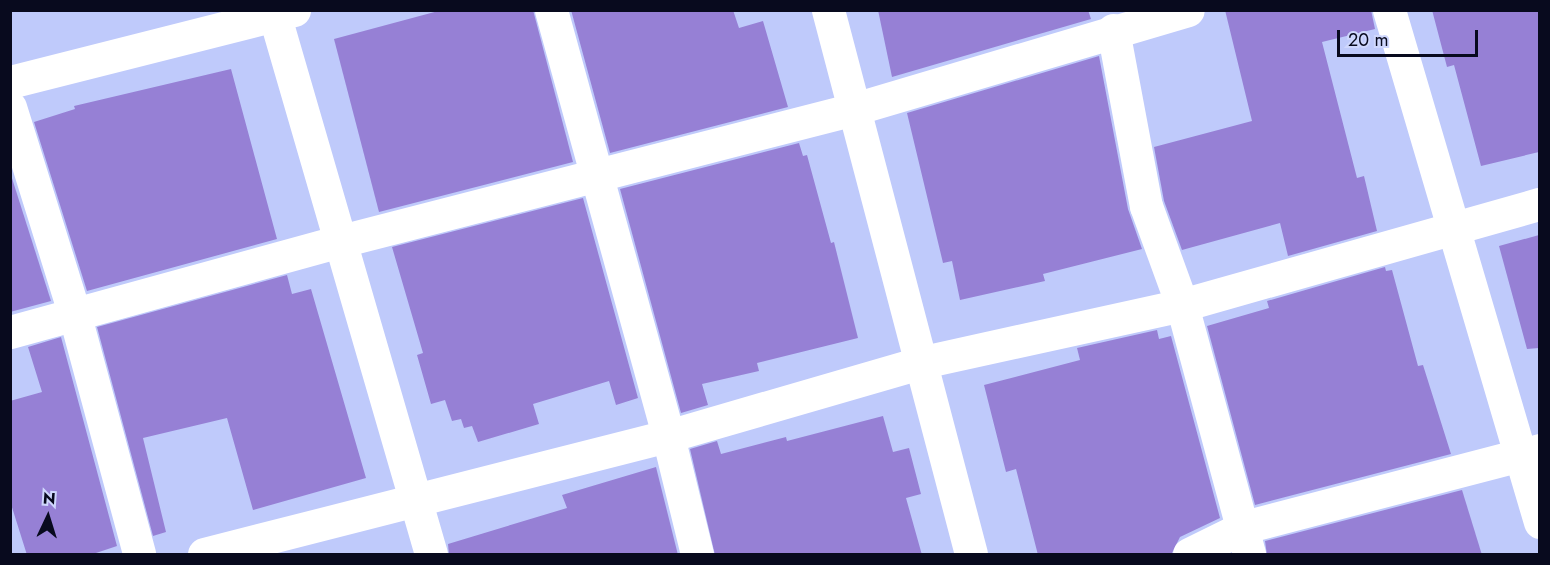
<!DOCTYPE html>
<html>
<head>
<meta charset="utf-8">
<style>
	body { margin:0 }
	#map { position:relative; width:1550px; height:565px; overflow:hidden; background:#bfcafb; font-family:Jost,sans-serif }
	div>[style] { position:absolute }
	.building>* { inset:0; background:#9680d5 }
	.street>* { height:33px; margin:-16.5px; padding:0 16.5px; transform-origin:16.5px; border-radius:16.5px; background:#fff }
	span { translate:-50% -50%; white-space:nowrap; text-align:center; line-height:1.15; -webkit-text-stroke:5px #cfd7fd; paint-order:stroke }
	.frame { position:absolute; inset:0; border:12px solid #080a1e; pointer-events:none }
	.north { position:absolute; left:18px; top:487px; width:60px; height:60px; -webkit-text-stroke:4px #cfd7fd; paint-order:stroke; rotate:4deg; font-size:16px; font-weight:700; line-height:24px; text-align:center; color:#080a1e }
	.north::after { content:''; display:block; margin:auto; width:21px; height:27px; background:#080a1e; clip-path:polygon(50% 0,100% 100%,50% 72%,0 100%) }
	.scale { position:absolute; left:1337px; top:30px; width:141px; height:27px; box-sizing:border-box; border:3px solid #080a1e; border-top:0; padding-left:8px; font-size:18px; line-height:21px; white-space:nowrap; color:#080a1e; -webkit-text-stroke:4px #cfd7fd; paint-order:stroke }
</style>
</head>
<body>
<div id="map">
	<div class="building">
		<div style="clip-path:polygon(442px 10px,533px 10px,573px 162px,379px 212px,334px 39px)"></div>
		<div style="clip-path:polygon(571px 10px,733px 10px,739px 28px,763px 21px,788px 107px,610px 153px)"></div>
		<div style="clip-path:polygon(878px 10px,1088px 10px,1091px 19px,892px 77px)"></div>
		<div style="clip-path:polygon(1225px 10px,1371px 10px,1375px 29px,1322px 42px,1357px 178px,1364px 176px,1377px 231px,1288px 256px,1280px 223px,1182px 250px,1164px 201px,1154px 147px,1252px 121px)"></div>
		<div style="clip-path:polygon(1432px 10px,1539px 10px,1539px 152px,1481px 166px,1454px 65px,1447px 67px)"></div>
		<div style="clip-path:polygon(1099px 56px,1128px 209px,1142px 249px,1043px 274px,1045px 281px,960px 300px,952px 261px,943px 263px,907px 113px)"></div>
		<div style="clip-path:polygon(231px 69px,277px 239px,87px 291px,34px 122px,75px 109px,74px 106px)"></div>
		<div style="clip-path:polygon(799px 143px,803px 156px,807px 155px,831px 243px,834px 242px,858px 338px,757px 363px,759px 371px,702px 384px,708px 405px,681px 413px,620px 189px)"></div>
		<div style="clip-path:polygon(10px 172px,51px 301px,10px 312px)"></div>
		<div style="clip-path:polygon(583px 198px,638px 398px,616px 405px,609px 381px,533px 404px,539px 424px,478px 442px,472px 426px,464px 428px,461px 419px,452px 421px,445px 400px,431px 404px,417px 355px,423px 353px,392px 247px)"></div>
		<div style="clip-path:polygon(1539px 235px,1539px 348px,1527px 349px,1499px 246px)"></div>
		<div style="clip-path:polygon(1385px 267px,1386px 271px,1392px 270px,1418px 366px,1423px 365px,1451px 454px,1255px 505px,1207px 326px,1269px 308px,1267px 301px)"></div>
		<div style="clip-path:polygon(287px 275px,292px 294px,311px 289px,366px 478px,253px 510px,227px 418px,143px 438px,166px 532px,153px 536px,97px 327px)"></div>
		<div style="clip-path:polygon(1157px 330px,1159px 339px,1171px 336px,1220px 518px,1180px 537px,1171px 555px,1038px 555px,1016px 469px,1006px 472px,984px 385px,1080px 360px,1077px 348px)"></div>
		<div style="clip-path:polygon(61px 337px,117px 546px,90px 555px,27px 555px,10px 501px,10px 401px,42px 392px,28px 347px)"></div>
		<div style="clip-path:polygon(883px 416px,893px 452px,909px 448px,921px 494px,906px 498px,922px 555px,715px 555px,690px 449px,717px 441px,721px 454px,786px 437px,787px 441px)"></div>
		<div style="clip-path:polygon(656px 467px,678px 555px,449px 555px,448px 544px,567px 508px,562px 495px)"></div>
		<div style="clip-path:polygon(1462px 490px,1482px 555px,1267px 555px,1265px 541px)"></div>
	</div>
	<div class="street">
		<div style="left:273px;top:10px;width:566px;rotate:73.8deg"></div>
		<div style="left:551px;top:10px;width:442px;rotate:74.6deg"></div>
		<div style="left:668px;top:436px;width:122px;rotate:76.2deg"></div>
		<div style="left:828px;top:10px;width:562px;rotate:75.27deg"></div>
		<div style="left:1389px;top:10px;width:534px;rotate:73.57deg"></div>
		<div style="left:1113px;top:30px;width:179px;rotate:79.4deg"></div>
		<div style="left:1146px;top:206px;width:105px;rotate:70deg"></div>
		<div style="left:1182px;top:305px;width:258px;rotate:74.9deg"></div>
		<div style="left:10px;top:82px;width:293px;rotate:-14.2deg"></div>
		<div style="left:10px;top:107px;width:219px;rotate:72.7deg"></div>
		<div style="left:75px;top:316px;width:246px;rotate:74.9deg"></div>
		<div style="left:10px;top:332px;width:343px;rotate:-15.4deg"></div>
		<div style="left:341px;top:241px;width:530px;rotate:-14.43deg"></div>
		<div style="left:854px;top:109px;width:348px;rotate:-16.5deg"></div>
		<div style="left:204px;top:554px;width:479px;rotate:-14.3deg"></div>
		<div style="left:668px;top:436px;width:266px;rotate:-16.2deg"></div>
		<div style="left:923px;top:362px;width:265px;rotate:-12.4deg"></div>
		<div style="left:1182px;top:305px;width:372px;rotate:-15.8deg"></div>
		<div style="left:1189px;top:554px;width:61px;rotate:-26.1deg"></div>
		<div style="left:1244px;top:527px;width:306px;rotate:-14.6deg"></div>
	</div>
	<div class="frame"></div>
	<div class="north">N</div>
	<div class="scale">20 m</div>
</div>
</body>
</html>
